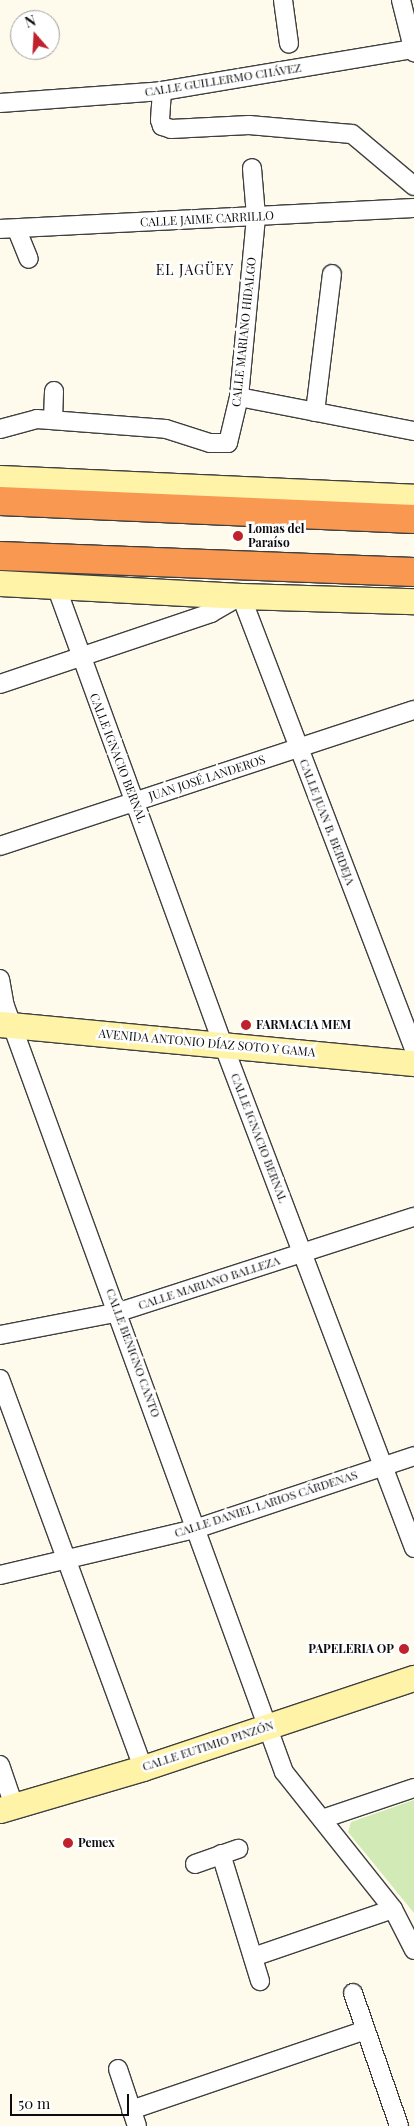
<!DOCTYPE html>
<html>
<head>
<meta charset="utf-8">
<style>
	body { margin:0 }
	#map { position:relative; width:414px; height:2126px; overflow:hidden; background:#fffbec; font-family:"Playfair Display",serif }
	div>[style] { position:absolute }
	.green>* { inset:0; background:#d2eab5 }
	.roads { filter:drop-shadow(1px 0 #3f3f3f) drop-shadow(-1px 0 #3f3f3f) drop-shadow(0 1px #3f3f3f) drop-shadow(0 -1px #3f3f3f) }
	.street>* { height:18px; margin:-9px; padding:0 9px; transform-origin:9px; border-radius:9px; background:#fff }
	.secondary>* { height:25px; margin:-12.5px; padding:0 12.5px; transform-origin:12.5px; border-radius:12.5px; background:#fff3a7 }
	.highway>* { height:28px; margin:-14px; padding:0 14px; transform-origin:14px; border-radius:14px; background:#f89851 }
	.dots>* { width:14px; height:14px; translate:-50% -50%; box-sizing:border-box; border:2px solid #fff; border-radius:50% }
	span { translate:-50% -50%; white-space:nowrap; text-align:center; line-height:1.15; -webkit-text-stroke:5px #fff; paint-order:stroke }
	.street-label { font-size:12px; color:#0c0c0c }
	.poi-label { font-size:12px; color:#0c0c0c; font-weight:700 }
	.left { translate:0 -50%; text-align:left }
	.right { translate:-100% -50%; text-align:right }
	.neighbourhood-label { font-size:14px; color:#0c0c0c; letter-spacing:1px }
	.north { position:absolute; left:10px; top:10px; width:50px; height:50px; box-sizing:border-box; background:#fff; border:1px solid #9e9e9e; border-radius:50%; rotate:341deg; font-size:14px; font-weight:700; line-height:20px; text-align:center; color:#0c0c0c }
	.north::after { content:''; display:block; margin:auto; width:18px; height:22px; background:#bf212d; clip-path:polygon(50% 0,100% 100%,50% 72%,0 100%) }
	.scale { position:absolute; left:10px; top:2094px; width:119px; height:22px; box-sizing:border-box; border:2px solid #0c0c0c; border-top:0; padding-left:6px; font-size:15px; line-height:18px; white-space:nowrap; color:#0c0c0c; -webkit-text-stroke:4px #fff; paint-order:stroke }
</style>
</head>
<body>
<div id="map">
	<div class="green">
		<div style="clip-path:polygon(414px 1800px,414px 1913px,348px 1832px,351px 1822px)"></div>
	</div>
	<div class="roads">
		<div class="street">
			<div style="left:283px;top:0;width:44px;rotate:82.2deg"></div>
			<div style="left:401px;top:0;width:54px;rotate:76deg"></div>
			<div style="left:162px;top:91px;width:29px;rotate:94deg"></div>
			<div style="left:160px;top:120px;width:6px;rotate:72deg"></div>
			<div style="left:162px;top:126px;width:9px;rotate:18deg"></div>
			<div style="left:171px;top:129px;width:78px;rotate:-2.9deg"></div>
			<div style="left:249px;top:125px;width:103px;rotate:5deg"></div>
			<div style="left:352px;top:134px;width:81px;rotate:40deg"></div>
			<div style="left:0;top:103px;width:162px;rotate:-4.2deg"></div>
			<div style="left:162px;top:91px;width:255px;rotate:-9.5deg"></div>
			<div style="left:0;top:229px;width:415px;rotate:-2.9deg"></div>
			<div style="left:17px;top:230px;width:31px;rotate:68deg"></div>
			<div style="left:239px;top:397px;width:178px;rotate:11deg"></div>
			<div style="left:315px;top:412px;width:139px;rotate:-83deg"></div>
			<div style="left:53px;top:420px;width:29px;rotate:-88deg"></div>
			<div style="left:0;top:429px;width:38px;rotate:-15deg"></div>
			<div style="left:37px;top:419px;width:129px;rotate:4.4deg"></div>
			<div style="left:166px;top:429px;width:46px;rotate:17.7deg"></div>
			<div style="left:210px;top:443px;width:18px"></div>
			<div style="left:228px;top:443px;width:47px;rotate:-76.6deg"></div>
			<div style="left:239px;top:397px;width:182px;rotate:-84.6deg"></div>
			<div style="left:256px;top:216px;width:48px;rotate:-94.8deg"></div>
			<div style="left:56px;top:586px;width:487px;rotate:70deg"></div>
			<div style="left:223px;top:1044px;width:539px;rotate:69.24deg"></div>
			<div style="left:0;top:684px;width:223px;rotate:-18.6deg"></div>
			<div style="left:211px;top:613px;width:34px;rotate:-30deg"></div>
			<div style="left:241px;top:596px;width:484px;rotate:69.1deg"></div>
			<div style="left:0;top:846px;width:436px;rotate:-18.2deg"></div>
			<div style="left:0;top:979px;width:27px;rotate:80deg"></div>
			<div style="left:5px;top:1006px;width:815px;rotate:69.99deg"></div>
			<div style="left:284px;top:1772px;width:175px;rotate:51.5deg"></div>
			<div style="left:393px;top:1909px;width:46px;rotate:62.9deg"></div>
			<div style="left:0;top:1335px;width:121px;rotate:-10.9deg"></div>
			<div style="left:119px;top:1312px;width:310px;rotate:-17.9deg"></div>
			<div style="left:0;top:1379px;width:414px;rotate:69.8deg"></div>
			<div style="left:0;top:1575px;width:200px;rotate:-13.3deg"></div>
			<div style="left:195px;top:1529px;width:231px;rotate:-18.4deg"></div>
			<div style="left:0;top:1765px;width:43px;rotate:71.1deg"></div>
			<div style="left:322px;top:1819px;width:97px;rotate:-18.6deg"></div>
			<div style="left:221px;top:1854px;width:133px;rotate:72.9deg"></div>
			<div style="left:195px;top:1864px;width:46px;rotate:-19.2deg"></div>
			<div style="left:253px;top:1957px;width:148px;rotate:-18.9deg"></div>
			<div style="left:353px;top:1993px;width:141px;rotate:70.9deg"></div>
			<div style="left:118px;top:2069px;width:60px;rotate:71.6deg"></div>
			<div style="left:131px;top:2110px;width:248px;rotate:-18.8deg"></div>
		</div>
		<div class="secondary">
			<div style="left:0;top:478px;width:414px;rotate:2.6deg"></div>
			<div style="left:0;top:583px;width:241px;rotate:3.1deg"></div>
			<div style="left:241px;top:596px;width:173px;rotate:1.7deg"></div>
			<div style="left:0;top:1024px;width:416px;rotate:5.4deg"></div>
			<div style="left:0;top:1810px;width:149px;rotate:-16.4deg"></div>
			<div style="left:143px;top:1768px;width:286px;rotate:-18.4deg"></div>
		</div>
		<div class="highway">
			<div style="left:0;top:501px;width:414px;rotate:2.5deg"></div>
			<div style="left:0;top:556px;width:414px;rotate:2.2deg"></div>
		</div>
	</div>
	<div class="dots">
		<div style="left:238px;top:536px;background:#bf212d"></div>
		<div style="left:246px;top:1025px;background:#bf212d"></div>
		<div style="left:404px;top:1649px;background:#bf212d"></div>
		<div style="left:68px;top:1843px;background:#bf212d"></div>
	</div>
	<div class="street-label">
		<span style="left:223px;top:80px;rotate:-9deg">CALLE GUILLERMO CHÁVEZ</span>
		<span style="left:207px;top:219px;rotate:-3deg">CALLE JAIME CARRILLO</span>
		<span style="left:244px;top:332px;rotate:-84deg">CALLE MARIANO HIDALGO</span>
		<span style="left:118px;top:758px;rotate:69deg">CALLE IGNACIO BERNAL</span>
		<span style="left:207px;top:778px;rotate:-18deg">JUAN JOSÉ LANDEROS</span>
		<span style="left:327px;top:822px;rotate:69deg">CALLE JUAN B. BERDEJA</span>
		<span style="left:207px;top:1043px;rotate:5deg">AVENIDA ANTONIO DÍAZ SOTO Y GAMA</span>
		<span style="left:259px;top:1138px;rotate:69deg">CALLE IGNACIO BERNAL</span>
		<span style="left:209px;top:1283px;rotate:-18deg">CALLE MARIANO BALLEZA</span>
		<span style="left:133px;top:1353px;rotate:70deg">CALLE BENIGNO CANTO</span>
		<span style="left:266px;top:1504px;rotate:-18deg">CALLE DANIEL LARIOS CÁRDENAS</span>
		<span style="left:208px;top:1746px;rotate:-18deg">CALLE EUTIMIO PINZÓN</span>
	</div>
	<div class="poi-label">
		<span class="left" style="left:248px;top:536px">Lomas del<br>Paraíso</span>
		<span class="left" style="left:256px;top:1025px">FARMACIA MEM</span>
		<span class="right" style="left:394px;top:1649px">PAPELERIA OP</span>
		<span class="left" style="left:78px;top:1843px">Pemex</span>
	</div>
	<div class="neighbourhood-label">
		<span style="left:195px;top:270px">EL JAGÜEY</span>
	</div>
	<div class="north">N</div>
	<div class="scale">50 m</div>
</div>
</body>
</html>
